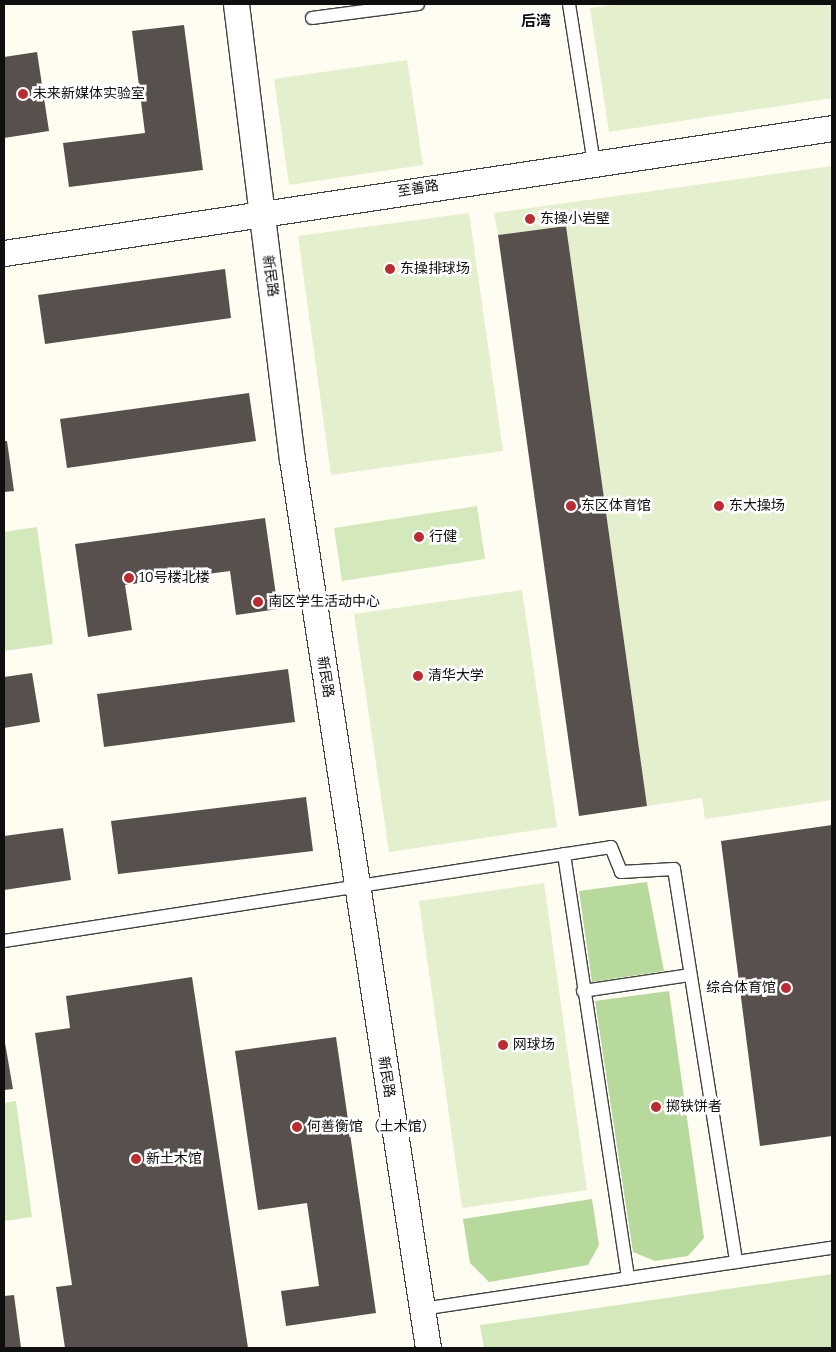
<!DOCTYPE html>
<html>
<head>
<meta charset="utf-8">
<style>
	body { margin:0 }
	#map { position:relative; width:836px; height:1352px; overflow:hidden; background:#fffcf2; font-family:Bitter,"Noto Sans SC",serif }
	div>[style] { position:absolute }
	.green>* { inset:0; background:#d3e9bc }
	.forest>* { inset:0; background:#b7d99c }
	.pitch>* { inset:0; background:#e4f0cd }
	.building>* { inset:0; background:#58504c }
	.roads { filter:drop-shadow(1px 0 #424242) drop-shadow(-1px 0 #424242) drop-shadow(0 1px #424242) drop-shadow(0 -1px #424242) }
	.lane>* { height:12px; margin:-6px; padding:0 6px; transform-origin:6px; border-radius:6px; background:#fff }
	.street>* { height:25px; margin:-12.5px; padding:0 12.5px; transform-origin:12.5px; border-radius:12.5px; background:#fff }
	.dots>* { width:14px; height:14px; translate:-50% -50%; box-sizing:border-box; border:2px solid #fff; border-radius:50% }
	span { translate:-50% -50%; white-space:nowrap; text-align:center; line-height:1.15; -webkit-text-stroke:5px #fff; paint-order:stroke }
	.poi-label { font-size:14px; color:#0f0f0f }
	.left { translate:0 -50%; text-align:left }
	.right { translate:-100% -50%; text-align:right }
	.street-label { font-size:14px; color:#0f0f0f }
	.neighbourhood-label { font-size:15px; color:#0f0f0f; font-weight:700 }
	.frame { position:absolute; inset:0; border:5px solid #0f0f0f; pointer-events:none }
</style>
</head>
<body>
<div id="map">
	<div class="green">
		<div style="clip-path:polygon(477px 506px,485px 559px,342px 581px,334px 528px)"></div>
		<div style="clip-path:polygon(37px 527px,53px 644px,4px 651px,4px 532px)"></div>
		<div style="clip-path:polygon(16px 1101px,32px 1217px,4px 1221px,4px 1103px)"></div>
		<div style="clip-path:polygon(832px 1274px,832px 1348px,484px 1348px,480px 1325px)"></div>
	</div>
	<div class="forest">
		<div style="clip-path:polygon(647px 882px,664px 971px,592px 982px,579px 891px)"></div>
		<div style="clip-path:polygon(669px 991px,704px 1238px,688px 1256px,655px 1261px,633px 1252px,595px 1001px)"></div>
		<div style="clip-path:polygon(592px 1199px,599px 1245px,588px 1265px,489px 1282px,470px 1263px,463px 1219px)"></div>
	</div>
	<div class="pitch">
		<div style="clip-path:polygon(620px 4px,832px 4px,832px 98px,609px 132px,590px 8px)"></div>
		<div style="clip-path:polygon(407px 60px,423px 165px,289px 185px,274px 79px)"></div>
		<div style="clip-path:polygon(832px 166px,832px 800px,705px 819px,702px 798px,647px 806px,566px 226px,498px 235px,494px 213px)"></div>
		<div style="clip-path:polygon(469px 213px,503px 451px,331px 475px,298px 236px)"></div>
		<div style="clip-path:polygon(522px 590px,557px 827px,389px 852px,354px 614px)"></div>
		<div style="clip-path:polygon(544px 883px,587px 1190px,462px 1208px,419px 901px)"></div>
	</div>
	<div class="building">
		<div style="clip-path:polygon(184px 25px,203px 170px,69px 187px,63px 143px,145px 133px,132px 31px)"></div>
		<div style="clip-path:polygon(37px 52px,49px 131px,4px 138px,4px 57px)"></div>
		<div style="clip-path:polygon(566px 226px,647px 806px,579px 816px,498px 235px)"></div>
		<div style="clip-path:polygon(225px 269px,231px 318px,45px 344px,38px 295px)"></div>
		<div style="clip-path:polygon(249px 393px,256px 441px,67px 468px,60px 419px)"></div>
		<div style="clip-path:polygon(4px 441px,7px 441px,14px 491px,4px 492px)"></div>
		<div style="clip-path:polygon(265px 518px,278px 609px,236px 615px,230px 571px,125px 585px,132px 630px,88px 637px,75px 544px)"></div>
		<div style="clip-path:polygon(288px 669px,295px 722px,104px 747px,97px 694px)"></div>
		<div style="clip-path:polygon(32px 673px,40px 722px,4px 728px,4px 677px)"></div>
		<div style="clip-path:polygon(306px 797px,313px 851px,118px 874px,111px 821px)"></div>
		<div style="clip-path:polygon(832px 825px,832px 1136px,760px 1146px,721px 841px)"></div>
		<div style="clip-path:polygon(63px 828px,71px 880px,4px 890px,4px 836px)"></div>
		<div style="clip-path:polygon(192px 977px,248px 1348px,65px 1348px,56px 1287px,72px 1285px,35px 1033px,70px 1028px,66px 996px)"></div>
		<div style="clip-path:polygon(4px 1037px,13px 1089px,4px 1090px)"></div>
		<div style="clip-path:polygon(336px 1037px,376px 1313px,286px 1326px,281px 1291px,319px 1286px,307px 1203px,258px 1210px,235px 1051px)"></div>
		<div style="clip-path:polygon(14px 1295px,21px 1348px,4px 1348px,4px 1296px)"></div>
	</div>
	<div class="roads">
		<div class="lane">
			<div style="left:569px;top:4px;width:161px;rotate:81.1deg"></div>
			<div style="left:312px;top:18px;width:107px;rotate:-7.5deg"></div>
			<div style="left:564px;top:854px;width:429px;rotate:81.4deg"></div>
			<div style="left:4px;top:941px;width:614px;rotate:-8.8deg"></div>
			<div style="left:611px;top:847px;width:27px;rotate:68deg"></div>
			<div style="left:621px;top:872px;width:53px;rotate:-3.2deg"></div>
			<div style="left:674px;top:869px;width:398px;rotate:81deg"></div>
			<div style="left:583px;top:991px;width:108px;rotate:-8.5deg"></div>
			<div style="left:422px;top:1309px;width:415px;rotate:-8.5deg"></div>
		</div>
		<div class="street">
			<div style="left:236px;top:4px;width:458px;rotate:83deg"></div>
			<div style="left:292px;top:459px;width:899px;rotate:81.3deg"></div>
			<div style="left:4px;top:253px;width:837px;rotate:-8.58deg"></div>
		</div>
	</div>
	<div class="dots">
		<div style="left:23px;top:94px;background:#bc2b31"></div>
		<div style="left:530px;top:219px;background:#bc2b31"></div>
		<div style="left:390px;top:269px;background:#bc2b31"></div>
		<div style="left:571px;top:506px;background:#bc2b31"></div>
		<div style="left:719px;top:506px;background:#bc2b31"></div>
		<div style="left:419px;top:537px;background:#bc2b31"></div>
		<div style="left:129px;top:578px;background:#bc2b31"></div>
		<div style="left:258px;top:602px;background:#bc2b31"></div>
		<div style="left:418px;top:676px;background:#bc2b31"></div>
		<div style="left:786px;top:988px;background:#bc2b31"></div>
		<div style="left:503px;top:1045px;background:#bc2b31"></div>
		<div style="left:656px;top:1107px;background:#bc2b31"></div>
		<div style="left:297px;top:1127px;background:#bc2b31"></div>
		<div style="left:136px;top:1159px;background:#bc2b31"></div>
	</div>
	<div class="poi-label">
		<span class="left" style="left:33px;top:94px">未来新媒体实验室</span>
		<span class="left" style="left:540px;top:219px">东操小岩壁</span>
		<span class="left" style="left:400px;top:269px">东操排球场</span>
		<span class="left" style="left:581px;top:506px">东区体育馆</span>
		<span class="left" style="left:729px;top:506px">东大操场</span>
		<span class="left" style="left:429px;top:537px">行健</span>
		<span class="left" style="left:139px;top:578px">10号楼北楼</span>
		<span class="left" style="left:268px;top:602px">南区学生活动中心</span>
		<span class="left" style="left:428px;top:676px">清华大学</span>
		<span class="right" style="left:776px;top:988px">综合体育馆</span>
		<span class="left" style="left:513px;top:1045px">网球场</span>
		<span class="left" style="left:666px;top:1107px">掷铁饼者</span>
		<span class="left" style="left:307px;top:1127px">何善衡馆 （土木馆）</span>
		<span class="left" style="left:146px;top:1159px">新土木馆</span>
	</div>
	<div class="street-label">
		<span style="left:418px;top:189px;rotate:-9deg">至善路</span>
		<span style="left:270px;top:276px;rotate:82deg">新民路</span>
		<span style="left:325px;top:677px;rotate:81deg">新民路</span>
		<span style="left:386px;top:1077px;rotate:81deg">新民路</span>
	</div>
	<div class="neighbourhood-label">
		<span style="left:536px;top:22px">后湾</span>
	</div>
	<div class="frame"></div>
</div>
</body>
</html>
